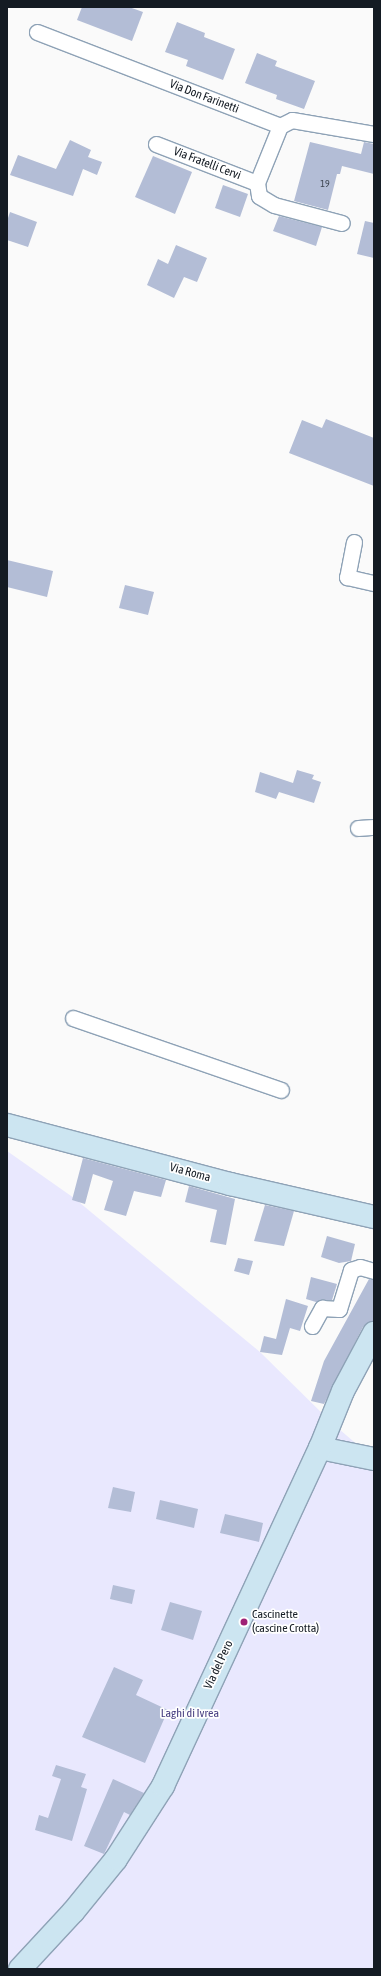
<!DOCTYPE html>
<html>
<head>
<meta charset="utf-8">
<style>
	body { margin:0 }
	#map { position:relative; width:381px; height:1976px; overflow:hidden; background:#fafafa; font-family:"Asap Condensed",sans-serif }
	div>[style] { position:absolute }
	.green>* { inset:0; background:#e9e8fe }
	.building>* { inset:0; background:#b3bdd6 }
	.roads { filter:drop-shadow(1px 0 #8ea2b6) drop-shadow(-1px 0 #8ea2b6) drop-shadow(0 1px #8ea2b6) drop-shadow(0 -1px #8ea2b6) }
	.street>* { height:15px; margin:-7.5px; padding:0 7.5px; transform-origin:7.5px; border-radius:7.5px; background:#fff }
	.secondary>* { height:22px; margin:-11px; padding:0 11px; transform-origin:11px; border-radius:11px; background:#cce5f1 }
	.dots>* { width:11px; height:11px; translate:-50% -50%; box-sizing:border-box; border:2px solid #fff; border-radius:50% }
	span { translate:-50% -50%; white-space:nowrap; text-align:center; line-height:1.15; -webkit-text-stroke:3.5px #fff; paint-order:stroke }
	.number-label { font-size:10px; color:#3c4450 }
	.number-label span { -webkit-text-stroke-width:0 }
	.street-label { font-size:12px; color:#141b23 }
	.poi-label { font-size:12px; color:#141b23 }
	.left { translate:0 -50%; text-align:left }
	.park-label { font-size:12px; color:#473e81 }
	.frame { position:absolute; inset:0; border:8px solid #141b23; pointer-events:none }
</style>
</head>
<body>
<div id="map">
	<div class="green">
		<div style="clip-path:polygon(7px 1151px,74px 1198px,260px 1352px,332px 1423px,374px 1459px,374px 1969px,7px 1969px)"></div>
	</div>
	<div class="building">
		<div style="clip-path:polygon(82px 7px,129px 7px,143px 12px,132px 41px,77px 20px)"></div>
		<div style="clip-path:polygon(177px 22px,205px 33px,204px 37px,235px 49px,223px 80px,186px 66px,188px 60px,165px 52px)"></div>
		<div style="clip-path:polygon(257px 53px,277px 61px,275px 66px,315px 81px,304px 109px,276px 99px,277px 95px,245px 83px)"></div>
		<div style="clip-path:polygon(70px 140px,91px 150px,88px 157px,102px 162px,97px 175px,83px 169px,73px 196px,10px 175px,18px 155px,56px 169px)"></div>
		<div style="clip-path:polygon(310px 142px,361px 154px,364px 142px,374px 144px,374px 174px,342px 166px,340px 174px,337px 174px,328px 210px,294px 201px)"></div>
		<div style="clip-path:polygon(153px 156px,192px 172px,175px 214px,135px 197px)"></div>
		<div style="clip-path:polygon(223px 185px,248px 194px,240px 217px,215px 208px)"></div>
		<div style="clip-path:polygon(10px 212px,37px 222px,28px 247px,7px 240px,7px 221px)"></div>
		<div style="clip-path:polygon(279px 216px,322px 227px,316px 246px,273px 231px)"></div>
		<div style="clip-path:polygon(365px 221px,374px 223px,374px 258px,357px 254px)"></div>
		<div style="clip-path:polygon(176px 245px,207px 258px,197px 282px,184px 277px,174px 298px,147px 285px,158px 259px,168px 264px)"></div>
		<div style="clip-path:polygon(326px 419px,374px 438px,374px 486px,289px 453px,302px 420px,322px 428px)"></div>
		<div style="clip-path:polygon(7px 560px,53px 571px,47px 597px,7px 587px)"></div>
		<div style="clip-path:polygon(125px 585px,154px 592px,148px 615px,119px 608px)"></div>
		<div style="clip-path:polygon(297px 770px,314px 775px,312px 779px,321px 782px,314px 803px,279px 792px,276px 799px,255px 792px,260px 772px,293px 783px)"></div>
		<div style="clip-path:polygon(83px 1158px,166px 1180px,161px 1197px,134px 1191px,126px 1216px,104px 1210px,113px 1181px,93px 1174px,85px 1204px,72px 1200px)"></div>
		<div style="clip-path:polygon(189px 1186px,235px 1199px,226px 1245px,210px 1242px,217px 1210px,185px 1202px)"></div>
		<div style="clip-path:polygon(265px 1205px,294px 1211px,284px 1246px,254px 1241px)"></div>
		<div style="clip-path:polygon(327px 1236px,355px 1244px,351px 1261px,339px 1263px,321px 1257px)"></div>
		<div style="clip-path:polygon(238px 1258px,253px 1261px,249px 1275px,234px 1271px)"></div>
		<div style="clip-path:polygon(311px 1277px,337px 1284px,332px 1300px,316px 1302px,306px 1299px)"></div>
		<div style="clip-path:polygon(369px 1279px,374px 1280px,374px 1321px,363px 1327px,324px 1404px,311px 1401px,324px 1361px)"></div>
		<div style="clip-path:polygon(286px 1299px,308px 1306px,300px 1331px,290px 1328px,282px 1355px,260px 1352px,264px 1336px,276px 1339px)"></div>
		<div style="clip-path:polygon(113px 1487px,135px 1492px,131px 1512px,108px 1508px)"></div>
		<div style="clip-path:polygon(160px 1500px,198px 1509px,194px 1528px,156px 1519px)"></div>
		<div style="clip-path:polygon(225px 1514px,263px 1523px,259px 1542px,220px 1533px)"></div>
		<div style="clip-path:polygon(113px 1585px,135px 1590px,132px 1604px,110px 1599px)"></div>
		<div style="clip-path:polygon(170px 1602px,202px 1611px,193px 1640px,161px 1630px)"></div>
		<div style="clip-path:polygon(114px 1667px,143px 1680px,136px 1695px,168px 1710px,145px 1763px,82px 1737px)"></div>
		<div style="clip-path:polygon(56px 1765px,86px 1774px,81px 1787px,87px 1789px,72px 1841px,35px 1830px,39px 1815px,48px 1818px,61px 1779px,52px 1776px)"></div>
		<div style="clip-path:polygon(113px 1779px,144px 1793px,130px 1815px,124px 1812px,104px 1854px,84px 1846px)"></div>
	</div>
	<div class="roads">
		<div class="street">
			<div style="left:37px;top:32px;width:261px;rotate:21.1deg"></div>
			<div style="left:280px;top:126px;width:13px;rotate:-27deg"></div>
			<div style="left:292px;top:120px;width:83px;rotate:9.7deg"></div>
			<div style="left:280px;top:126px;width:61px;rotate:112deg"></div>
			<div style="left:257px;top:183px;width:13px;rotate:81deg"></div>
			<div style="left:259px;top:196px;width:17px;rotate:31deg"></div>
			<div style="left:274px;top:205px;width:70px;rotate:14.8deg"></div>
			<div style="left:156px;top:144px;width:108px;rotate:21.1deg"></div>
			<div style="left:354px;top:542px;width:36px;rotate:101deg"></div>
			<div style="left:347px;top:577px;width:28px;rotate:13deg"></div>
			<div style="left:358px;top:828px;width:16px;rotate:-4deg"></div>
			<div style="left:73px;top:1018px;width:220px;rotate:19.1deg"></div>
			<div style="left:312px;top:1326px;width:21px;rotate:-61deg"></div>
			<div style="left:322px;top:1308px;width:17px;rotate:3deg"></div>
			<div style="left:339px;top:1309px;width:41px;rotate:-72.9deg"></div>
			<div style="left:351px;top:1270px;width:9px;rotate:-18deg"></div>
			<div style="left:360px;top:1267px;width:15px;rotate:16deg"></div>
		</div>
		<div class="secondary">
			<div style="left:7px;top:1125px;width:231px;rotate:14.8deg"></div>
			<div style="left:230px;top:1184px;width:148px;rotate:12.9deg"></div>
			<div style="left:320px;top:1448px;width:55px;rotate:11.5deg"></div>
			<div style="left:20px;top:1969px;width:78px;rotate:-47.1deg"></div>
			<div style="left:73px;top:1912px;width:68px;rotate:-50.9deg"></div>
			<div style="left:116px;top:1859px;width:87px;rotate:-57.2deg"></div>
			<div style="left:163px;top:1786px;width:373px;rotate:-65.1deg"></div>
			<div style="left:320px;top:1448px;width:61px;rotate:-68deg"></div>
			<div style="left:343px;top:1391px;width:66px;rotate:-61.9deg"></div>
		</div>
	</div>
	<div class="dots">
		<div style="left:244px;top:1622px;background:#9f2176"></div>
	</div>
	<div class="number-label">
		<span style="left:325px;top:184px">19</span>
	</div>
	<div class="street-label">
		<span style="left:204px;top:97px;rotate:21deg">Via Don Farinetti</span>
		<span style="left:207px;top:164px;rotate:21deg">Via Fratelli Cervi</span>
		<span style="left:190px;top:1173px;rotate:15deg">Via Roma</span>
		<span style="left:219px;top:1665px;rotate:-65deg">Via del Pero</span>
	</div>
	<div class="poi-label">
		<span class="left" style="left:252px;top:1622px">Cascinette<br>(cascine Crotta)</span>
	</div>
	<div class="park-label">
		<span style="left:190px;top:1714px">Laghi di Ivrea</span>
	</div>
	<div class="frame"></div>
</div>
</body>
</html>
